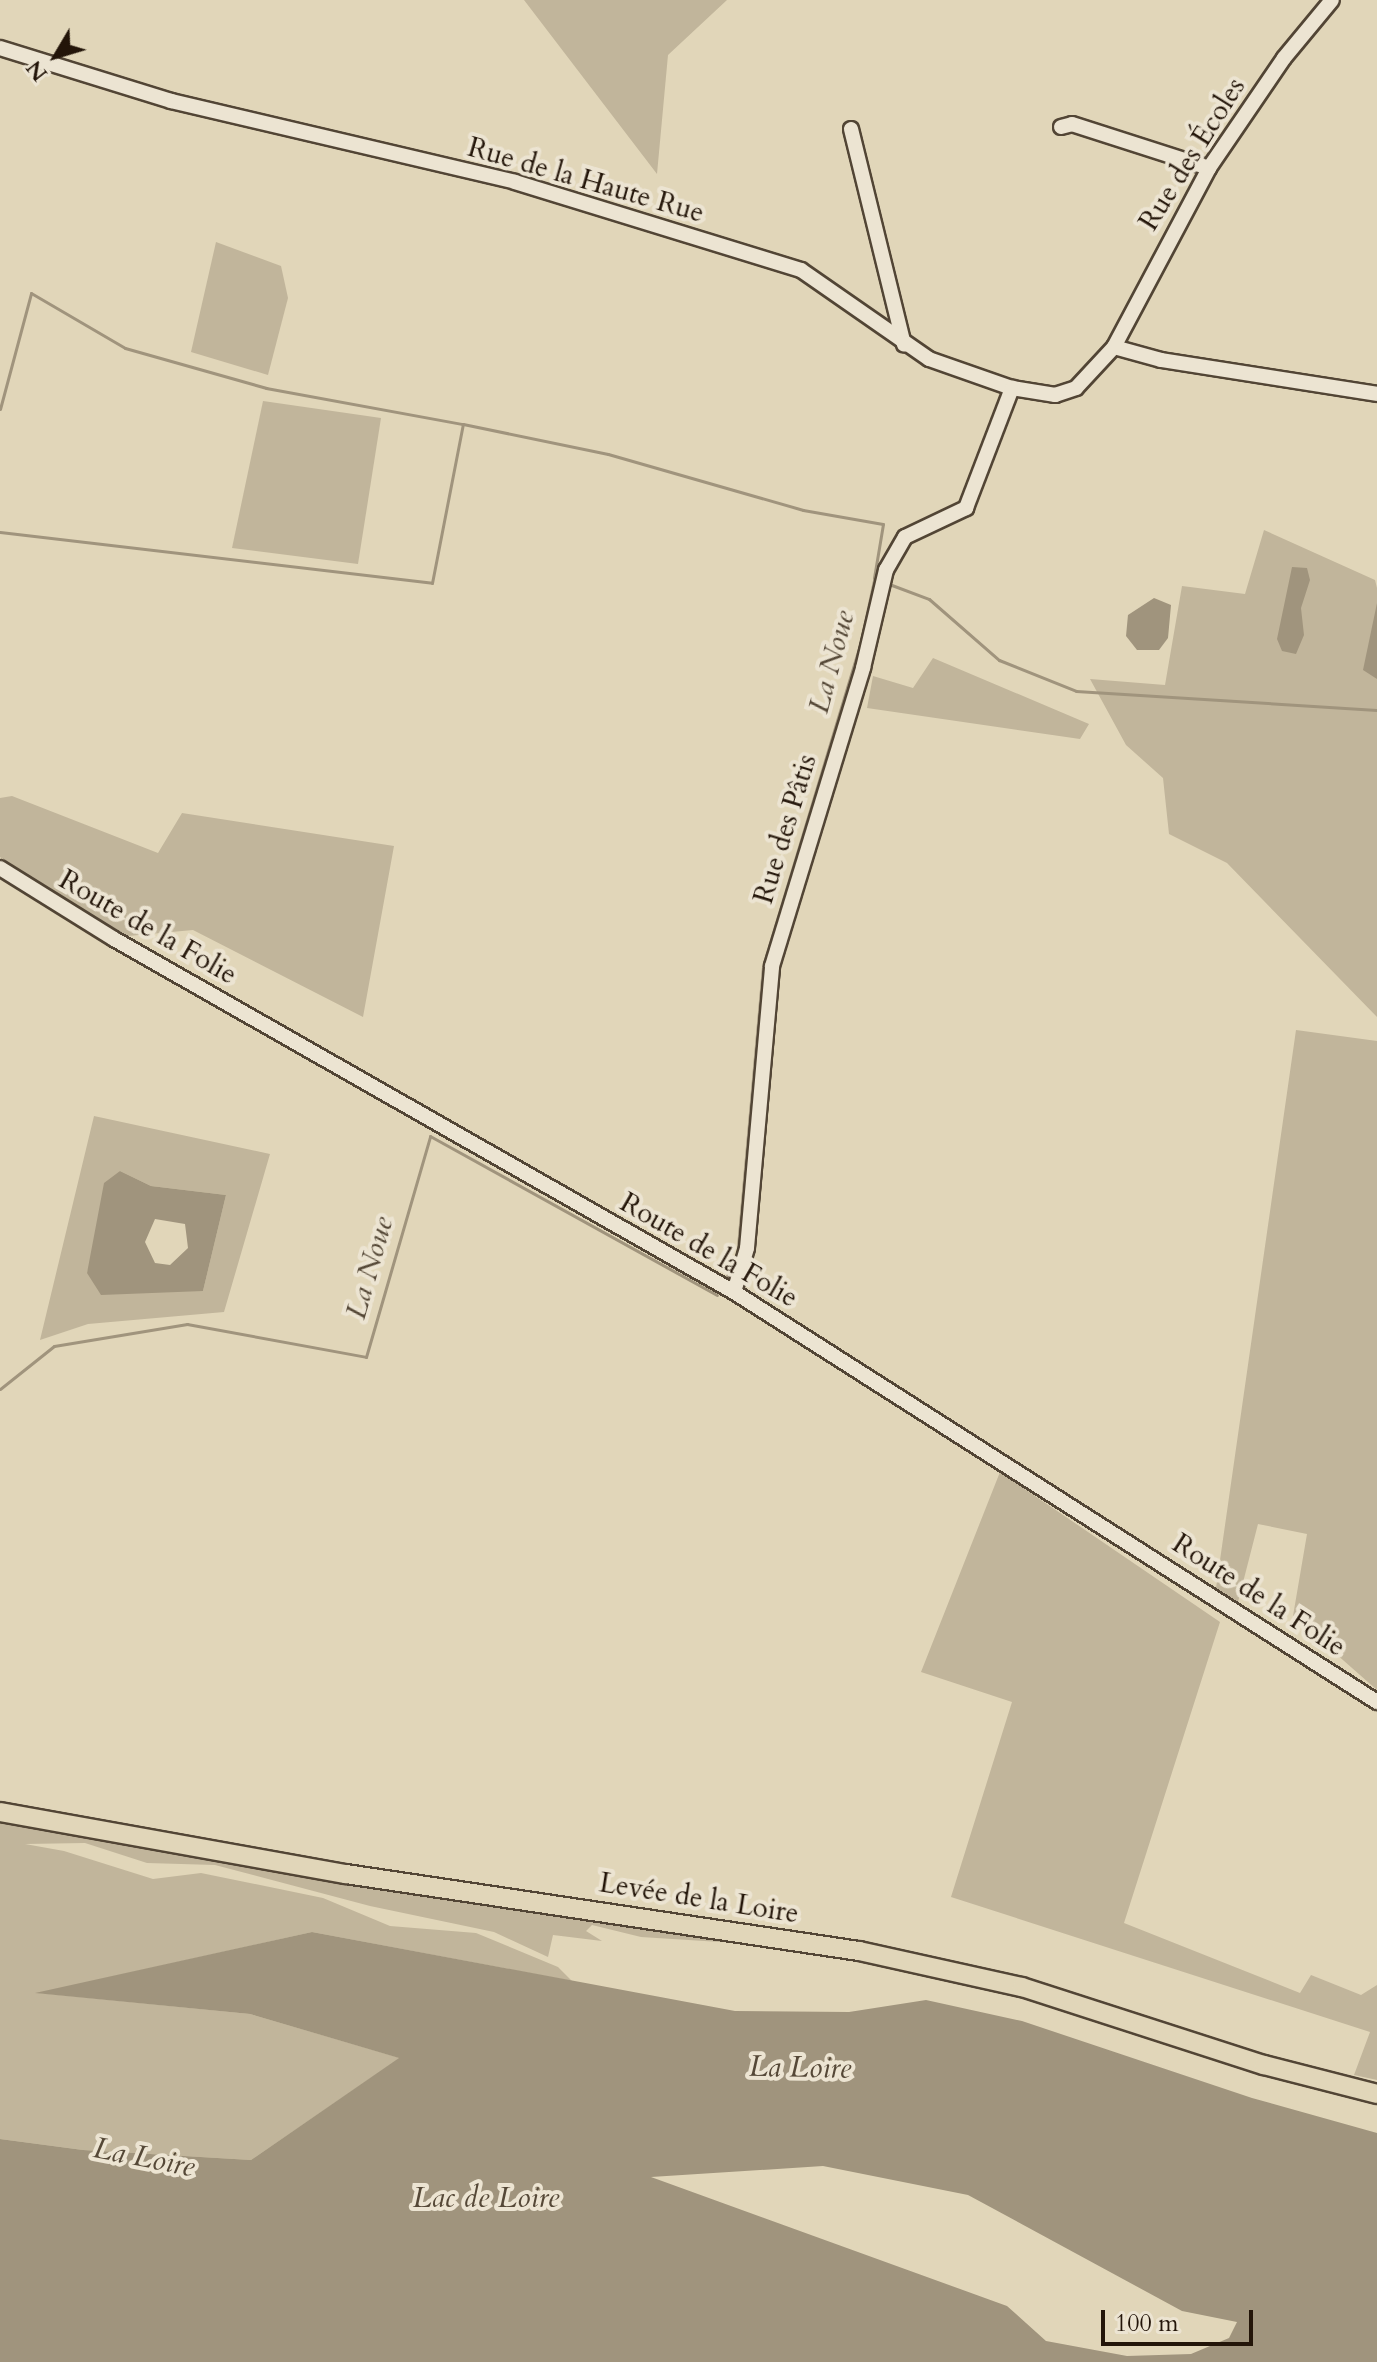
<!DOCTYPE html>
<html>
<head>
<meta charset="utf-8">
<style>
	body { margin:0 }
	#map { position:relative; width:1377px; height:2362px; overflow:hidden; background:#e1d6b9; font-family:Cardo,serif }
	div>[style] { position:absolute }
	.green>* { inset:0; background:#c1b59b }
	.water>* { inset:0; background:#a0947d }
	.stream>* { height:3px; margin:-1.5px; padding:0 1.5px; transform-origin:1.5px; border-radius:1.5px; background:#a0947d }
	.roads { filter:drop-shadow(2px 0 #524535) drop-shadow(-2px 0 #524535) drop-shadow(0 2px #524535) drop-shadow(0 -2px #524535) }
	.minor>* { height:14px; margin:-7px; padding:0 7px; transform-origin:7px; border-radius:7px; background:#ece4d2 }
	.major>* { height:18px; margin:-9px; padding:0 9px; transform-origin:9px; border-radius:9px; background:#e1d6b9 }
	span { translate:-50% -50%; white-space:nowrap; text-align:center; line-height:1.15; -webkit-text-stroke:8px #ece4d2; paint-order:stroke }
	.street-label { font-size:28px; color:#231509 }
	.water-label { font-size:30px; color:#554837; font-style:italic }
	.north { position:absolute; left:16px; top:16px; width:80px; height:80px; -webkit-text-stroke:6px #ece4d2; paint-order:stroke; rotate:232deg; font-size:22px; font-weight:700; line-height:32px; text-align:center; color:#231509 }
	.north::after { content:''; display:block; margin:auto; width:28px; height:36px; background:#231509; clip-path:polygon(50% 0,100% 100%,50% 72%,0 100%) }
	.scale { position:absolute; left:1101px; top:2310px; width:152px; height:36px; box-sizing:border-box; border:4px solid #231509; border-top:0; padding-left:10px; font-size:24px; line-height:28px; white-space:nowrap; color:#231509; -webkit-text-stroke:6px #ece4d2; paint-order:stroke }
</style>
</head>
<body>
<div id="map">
	<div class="green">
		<div style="clip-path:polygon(524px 0,727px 0,668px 55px,657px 174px)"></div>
		<div style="clip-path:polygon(216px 242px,281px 266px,288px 298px,268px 375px,191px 352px)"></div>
		<div style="clip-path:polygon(263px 401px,381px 418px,358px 564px,232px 548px)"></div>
		<div style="clip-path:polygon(1264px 530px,1375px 580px,1377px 588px,1377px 1017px,1227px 863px,1169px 834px,1163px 778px,1126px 745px,1090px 679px,1165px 685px,1182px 586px,1245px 594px)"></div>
		<div style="clip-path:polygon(933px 658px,1089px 724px,1080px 739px,867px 708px,873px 676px,913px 688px)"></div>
		<div style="clip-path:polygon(12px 796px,158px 853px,182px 813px,394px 846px,363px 1017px,193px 930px,128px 936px,59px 896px,0 857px,0 798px)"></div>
		<div style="clip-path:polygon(1296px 1030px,1377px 1041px,1377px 1690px,1293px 1616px,1307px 1534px,1258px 1524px,1238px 1602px,1216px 1588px)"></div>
		<div style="clip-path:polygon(evenodd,94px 1116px,270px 1154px,224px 1312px,88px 1324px,40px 1340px,94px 1116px,120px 1171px,151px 1186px,226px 1195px,203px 1291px,87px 1273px,120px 1171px)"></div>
		<div style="clip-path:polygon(1000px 1472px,1220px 1622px,1124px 1923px,1300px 1993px,1311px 1975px,1361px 1995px,1377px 1985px,1377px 2080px,1354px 2075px,1370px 2032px,951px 1897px,1012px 1702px,921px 1672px)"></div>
		<div style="clip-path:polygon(0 1817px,414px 1893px,725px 1937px,720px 1942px,641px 1937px,592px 1925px,586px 1931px,602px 1941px,553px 1935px,548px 1957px,494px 1932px,370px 1906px,215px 1865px,147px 1863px,85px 1843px,25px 1844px,64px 1851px,153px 1879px,201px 1873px,323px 1898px,390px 1926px,476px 1933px,558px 1967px,572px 1981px,312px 1932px,39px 1993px,250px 2014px,400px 2058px,251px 2160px,83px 2150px,0 2139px)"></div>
	</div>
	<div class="water">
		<div style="clip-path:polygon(1292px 567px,1307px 568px,1310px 580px,1301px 608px,1304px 635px,1296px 654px,1282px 651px,1277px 639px)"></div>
		<div style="clip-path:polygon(1154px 598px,1171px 605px,1168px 638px,1159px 650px,1137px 650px,1126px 636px,1128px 615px)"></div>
		<div style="clip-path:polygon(1377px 603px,1377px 679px,1363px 670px)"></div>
		<div style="clip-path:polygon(evenodd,120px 1171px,151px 1186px,226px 1195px,203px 1291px,101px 1295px,87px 1273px,104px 1183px,120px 1171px,155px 1219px,185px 1224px,188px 1248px,170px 1265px,155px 1263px,145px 1242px,155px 1219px)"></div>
		<div style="clip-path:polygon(evenodd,312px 1932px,735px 2011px,849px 2012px,926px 2000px,1022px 2021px,1252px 2098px,1377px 2133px,1377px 2362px,0 2362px,0 2139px,83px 2150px,251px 2160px,399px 2058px,250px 2014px,35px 1993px,312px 1932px,823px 2166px,968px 2195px,1182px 2311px,1237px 2322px,1229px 2338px,1191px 2354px,1127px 2356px,1046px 2341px,1007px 2306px,651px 2177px,823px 2166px)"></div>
	</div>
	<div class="stream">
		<div style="left:0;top:409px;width:120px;rotate:-75deg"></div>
		<div style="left:31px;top:293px;width:109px;rotate:30.3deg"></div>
		<div style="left:125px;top:348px;width:147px;rotate:15.8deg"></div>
		<div style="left:266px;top:388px;width:200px;rotate:10.4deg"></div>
		<div style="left:0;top:532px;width:435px;rotate:6.7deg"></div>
		<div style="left:432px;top:583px;width:162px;rotate:-79deg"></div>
		<div style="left:463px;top:424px;width:148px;rotate:11.7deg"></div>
		<div style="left:608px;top:454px;width:203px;rotate:16deg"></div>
		<div style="left:803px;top:510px;width:81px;rotate:9.9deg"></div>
		<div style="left:883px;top:524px;width:55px;rotate:99.5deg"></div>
		<div style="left:889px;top:584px;width:43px;rotate:20.6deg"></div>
		<div style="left:929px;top:599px;width:93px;rotate:41.1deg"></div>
		<div style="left:999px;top:660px;width:83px;rotate:21.9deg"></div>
		<div style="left:1076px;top:691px;width:302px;rotate:3.6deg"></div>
		<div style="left:727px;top:1276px;width:21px;rotate:-61deg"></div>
		<div style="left:737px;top:1258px;width:293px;rotate:-84.9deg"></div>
		<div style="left:763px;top:966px;width:335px;rotate:-73.2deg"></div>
		<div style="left:860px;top:645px;width:66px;rotate:-77.8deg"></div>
		<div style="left:874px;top:580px;width:4px;rotate:14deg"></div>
		<div style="left:0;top:1389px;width:69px;rotate:-38.5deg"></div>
		<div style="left:54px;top:1346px;width:135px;rotate:-9.4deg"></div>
		<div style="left:187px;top:1324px;width:182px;rotate:10.4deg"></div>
		<div style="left:366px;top:1357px;width:230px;rotate:-73.8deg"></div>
		<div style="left:430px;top:1136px;width:328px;rotate:29deg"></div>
	</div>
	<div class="roads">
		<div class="minor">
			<div style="left:0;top:48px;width:179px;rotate:17.2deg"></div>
			<div style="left:171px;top:101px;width:353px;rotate:13.2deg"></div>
			<div style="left:515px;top:182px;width:299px;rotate:17.1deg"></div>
			<div style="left:801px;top:270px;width:156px;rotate:34.8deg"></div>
			<div style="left:929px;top:359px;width:88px;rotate:19.3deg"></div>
			<div style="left:1012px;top:388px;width:44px;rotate:9.2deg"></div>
			<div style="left:1055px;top:395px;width:22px;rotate:-18deg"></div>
			<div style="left:1076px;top:388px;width:56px;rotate:-47.2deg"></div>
			<div style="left:1114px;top:347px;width:203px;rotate:-62deg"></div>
			<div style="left:1209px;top:168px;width:133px;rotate:-55.7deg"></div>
			<div style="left:1284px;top:58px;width:75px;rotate:-50.4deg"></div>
			<div style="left:1061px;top:127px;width:11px;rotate:-15deg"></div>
			<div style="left:1072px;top:124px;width:144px;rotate:17.8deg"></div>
			<div style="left:851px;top:129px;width:222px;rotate:76.2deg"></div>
			<div style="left:1114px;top:347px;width:49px;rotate:15.5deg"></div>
			<div style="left:1161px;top:360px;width:219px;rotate:8.9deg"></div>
			<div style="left:0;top:868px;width:134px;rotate:31.9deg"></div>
			<div style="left:114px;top:939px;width:713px;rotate:29.66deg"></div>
			<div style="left:734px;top:1292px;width:763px;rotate:32.52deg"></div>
			<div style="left:734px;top:1292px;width:46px;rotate:-73.5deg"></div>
			<div style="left:747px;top:1248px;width:283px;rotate:-84.9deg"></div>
			<div style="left:772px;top:966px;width:312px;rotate:-73deg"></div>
			<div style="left:863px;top:668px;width:101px;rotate:-76.8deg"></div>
			<div style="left:886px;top:570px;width:38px;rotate:-60deg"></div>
			<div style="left:905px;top:537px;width:68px;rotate:-25.4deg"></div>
			<div style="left:966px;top:508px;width:129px;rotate:-69deg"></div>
		</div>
		<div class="major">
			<div style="left:0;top:1812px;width:352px;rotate:10.2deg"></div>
			<div style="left:346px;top:1874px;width:519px;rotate:8.54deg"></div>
			<div style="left:859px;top:1951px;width:167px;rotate:12.5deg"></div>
			<div style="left:1022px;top:1987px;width:254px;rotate:17.9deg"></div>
			<div style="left:1264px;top:2065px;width:117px;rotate:14.4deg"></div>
		</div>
	</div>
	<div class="street-label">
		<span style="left:1192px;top:154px;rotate:-58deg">Rue des Écoles</span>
		<span style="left:586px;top:180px;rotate:16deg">Rue de la Haute Rue</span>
		<span style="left:785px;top:829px;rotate:-73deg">Rue des Pâtis</span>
		<span style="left:148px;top:927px;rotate:30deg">Route de la Folie</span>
		<span style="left:709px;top:1250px;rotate:30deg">Route de la Folie</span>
		<span style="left:1259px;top:1595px;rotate:33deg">Route de la Folie</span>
		<span style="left:699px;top:1898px;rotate:9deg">Levée de la Loire</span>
	</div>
	<div class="water-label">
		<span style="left:832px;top:662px;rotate:-75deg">La Noue</span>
		<span style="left:370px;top:1268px;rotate:-74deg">La Noue</span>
		<span style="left:800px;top:2068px;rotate:1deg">La Loire</span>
		<span style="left:144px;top:2158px;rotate:11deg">La Loire</span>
		<span style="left:486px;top:2198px">Lac de Loire</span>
	</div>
	<div class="north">N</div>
	<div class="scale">100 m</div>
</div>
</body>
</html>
